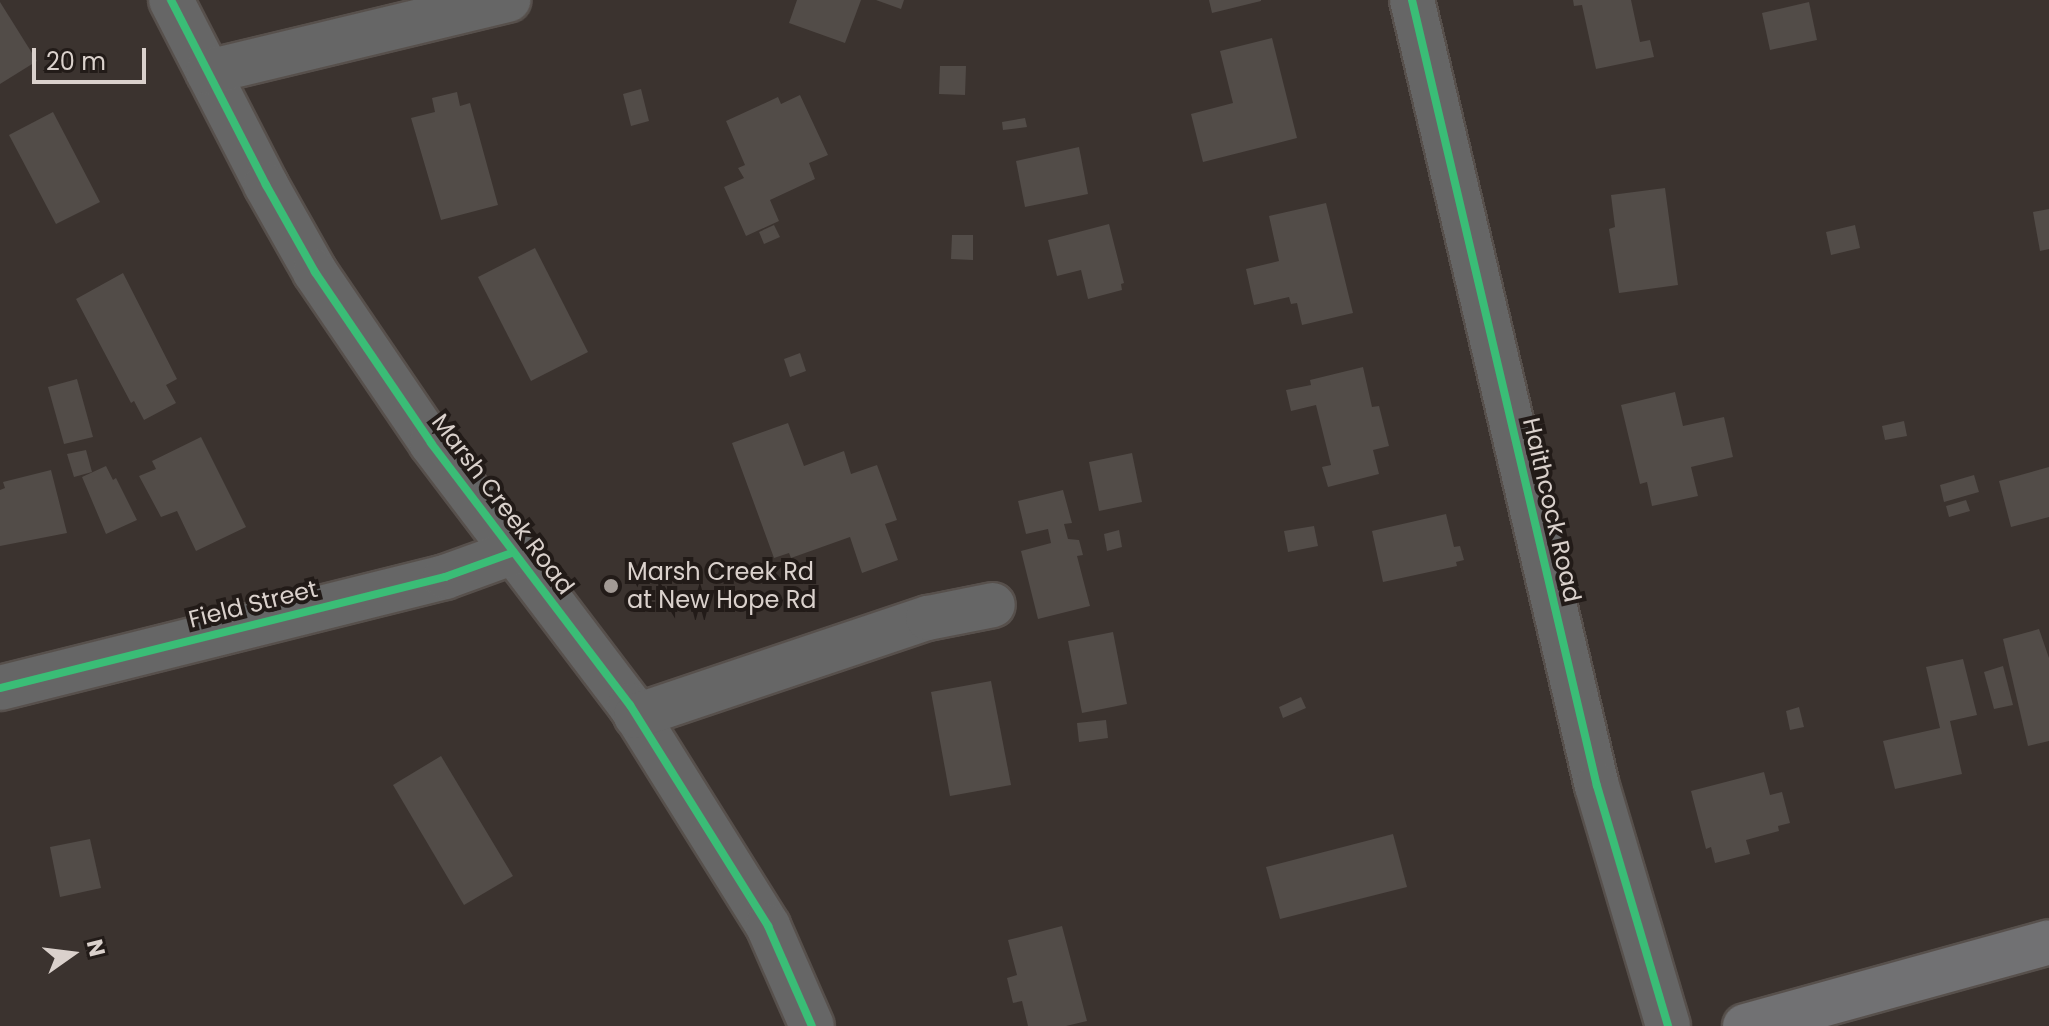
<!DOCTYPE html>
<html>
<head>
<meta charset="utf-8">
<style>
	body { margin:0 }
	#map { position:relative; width:2049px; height:1026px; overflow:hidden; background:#3b332f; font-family:Poppins,sans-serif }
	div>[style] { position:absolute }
	.building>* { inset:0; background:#524c48 }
	.roads { filter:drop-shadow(2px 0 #57504c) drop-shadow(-2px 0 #57504c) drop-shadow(0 2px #57504c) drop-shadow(0 -2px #57504c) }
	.minor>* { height:44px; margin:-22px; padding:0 22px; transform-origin:22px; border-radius:22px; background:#666 }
	.major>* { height:44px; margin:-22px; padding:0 22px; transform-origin:22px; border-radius:22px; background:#717173 }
	.cycleway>* { height:8px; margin:-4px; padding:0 4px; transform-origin:4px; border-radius:4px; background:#3abd76 }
	.dots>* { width:22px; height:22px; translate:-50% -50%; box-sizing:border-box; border:4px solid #221b18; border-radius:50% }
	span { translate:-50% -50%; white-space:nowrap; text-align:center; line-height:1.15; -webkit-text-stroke:8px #221b18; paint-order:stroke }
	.street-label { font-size:24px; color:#dad1cc }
	.poi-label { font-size:24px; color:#dad1cc }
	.left { translate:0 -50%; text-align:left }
	.north { position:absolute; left:32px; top:914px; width:80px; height:80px; -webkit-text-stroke:6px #221b18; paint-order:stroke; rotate:76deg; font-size:22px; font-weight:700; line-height:32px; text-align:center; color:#dad1cc }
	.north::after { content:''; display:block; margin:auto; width:28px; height:36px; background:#dad1cc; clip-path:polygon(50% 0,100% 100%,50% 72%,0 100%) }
	.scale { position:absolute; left:32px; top:48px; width:114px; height:36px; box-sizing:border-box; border:4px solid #dad1cc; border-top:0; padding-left:10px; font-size:24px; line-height:28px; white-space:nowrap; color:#dad1cc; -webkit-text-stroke:6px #221b18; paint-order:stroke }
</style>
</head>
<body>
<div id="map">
	<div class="building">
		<div style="clip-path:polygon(797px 0,861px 0,845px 43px,789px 23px)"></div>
		<div style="clip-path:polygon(876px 0,904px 0,901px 9px)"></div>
		<div style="clip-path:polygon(1209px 0,1261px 0,1261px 1px,1212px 13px)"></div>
		<div style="clip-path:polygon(1573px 0,1631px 0,1640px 42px,1650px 40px,1654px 57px,1596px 69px,1582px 5px,1574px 6px)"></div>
		<div style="clip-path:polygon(0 2px,37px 61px,0 84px)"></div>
		<div style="clip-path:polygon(1809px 2px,1817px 40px,1770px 50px,1762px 13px)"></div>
		<div style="clip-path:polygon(1272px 38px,1297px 138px,1203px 162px,1191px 114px,1233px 103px,1220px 51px)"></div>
		<div style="clip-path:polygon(940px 66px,966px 66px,965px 95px,939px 94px)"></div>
		<div style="clip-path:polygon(641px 89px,649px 121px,631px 126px,623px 94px)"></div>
		<div style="clip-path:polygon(457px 92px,460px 106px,470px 103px,498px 205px,441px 220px,411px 118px,435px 112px,432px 98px)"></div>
		<div style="clip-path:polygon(800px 95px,828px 155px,809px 163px,815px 179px,770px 200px,779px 221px,746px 236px,724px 187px,744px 178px,738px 168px,745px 165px,726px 121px,778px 97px,781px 104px)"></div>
		<div style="clip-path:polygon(53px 112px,100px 202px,56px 224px,9px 135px)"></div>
		<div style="clip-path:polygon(1025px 118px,1027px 127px,1003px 130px,1002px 122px)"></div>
		<div style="clip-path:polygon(1079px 147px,1088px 194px,1025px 207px,1016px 161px)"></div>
		<div style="clip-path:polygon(1665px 188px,1678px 285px,1619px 293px,1609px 229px,1615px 227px,1611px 195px)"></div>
		<div style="clip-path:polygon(1326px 203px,1353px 313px,1302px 325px,1297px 303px,1291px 304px,1289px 297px,1254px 305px,1246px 269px,1279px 261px,1269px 216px)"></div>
		<div style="clip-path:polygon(2049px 209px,2049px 249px,2040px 251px,2033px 212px)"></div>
		<div style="clip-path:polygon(1109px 224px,1124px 283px,1121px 284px,1122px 290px,1088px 299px,1081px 270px,1057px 276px,1048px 240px)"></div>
		<div style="clip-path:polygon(774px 225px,780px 237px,764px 244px,759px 232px)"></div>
		<div style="clip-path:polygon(1855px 225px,1860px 248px,1831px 255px,1826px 232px)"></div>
		<div style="clip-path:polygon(952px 235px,973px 235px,973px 260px,951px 259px)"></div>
		<div style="clip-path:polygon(535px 248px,588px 352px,531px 381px,478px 277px)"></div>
		<div style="clip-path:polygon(123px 273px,177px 379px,166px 385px,176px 403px,144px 420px,134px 401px,131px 403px,76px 299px)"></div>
		<div style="clip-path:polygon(800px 353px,806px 371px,790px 377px,784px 359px)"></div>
		<div style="clip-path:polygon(1363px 367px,1372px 407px,1379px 406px,1389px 446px,1373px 450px,1379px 474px,1328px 487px,1322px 467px,1331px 465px,1316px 405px,1291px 411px,1286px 390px,1311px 385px,1310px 380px)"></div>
		<div style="clip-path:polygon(77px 379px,93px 437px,64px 444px,48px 387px)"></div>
		<div style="clip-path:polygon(1675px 392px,1683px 426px,1724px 417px,1733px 457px,1691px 467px,1698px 496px,1652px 506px,1647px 482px,1640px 484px,1621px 405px)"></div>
		<div style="clip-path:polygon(1904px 421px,1907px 436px,1885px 440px,1882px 426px)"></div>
		<div style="clip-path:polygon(788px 423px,804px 466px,844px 451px,851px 474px,877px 465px,897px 520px,885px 524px,898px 560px,862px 573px,850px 537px,791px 558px,789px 553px,774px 558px,732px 443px)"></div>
		<div style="clip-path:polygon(201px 437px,246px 527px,196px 551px,177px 511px,161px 517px,139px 476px,156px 469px,152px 461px)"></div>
		<div style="clip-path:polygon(86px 450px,92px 472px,74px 477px,67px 454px)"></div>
		<div style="clip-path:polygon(1132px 453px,1142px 502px,1099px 511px,1089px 462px)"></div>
		<div style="clip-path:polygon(106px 466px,113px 480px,116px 478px,137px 520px,106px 534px,82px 477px)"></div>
		<div style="clip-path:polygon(2049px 467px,2049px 517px,2011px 527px,1999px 481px)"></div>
		<div style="clip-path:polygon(51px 470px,67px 533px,0 546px,0 490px,5px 488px,3px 482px)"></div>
		<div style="clip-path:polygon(1974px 475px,1979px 492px,1944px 502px,1940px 485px)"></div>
		<div style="clip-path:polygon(1063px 490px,1072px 523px,1064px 524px,1068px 539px,1079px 540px,1083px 555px,1077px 556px,1090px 606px,1038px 619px,1021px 551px,1051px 543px,1048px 529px,1026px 534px,1018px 501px)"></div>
		<div style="clip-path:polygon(1966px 500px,1970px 511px,1949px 517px,1946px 506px)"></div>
		<div style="clip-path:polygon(1446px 514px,1454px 547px,1460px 546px,1464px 560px,1456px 562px,1457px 566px,1383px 582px,1372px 531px)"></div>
		<div style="clip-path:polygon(1314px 526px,1318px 546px,1288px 552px,1284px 531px)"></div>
		<div style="clip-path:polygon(1119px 530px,1122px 547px,1107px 551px,1104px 534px)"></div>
		<div style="clip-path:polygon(2039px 629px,2049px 658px,2049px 741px,2028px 746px,2003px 639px)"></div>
		<div style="clip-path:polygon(1113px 632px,1127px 704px,1082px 713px,1068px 641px)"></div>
		<div style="clip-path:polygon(1963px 659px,1977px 715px,1950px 721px,1962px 774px,1895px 789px,1883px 741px,1940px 728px,1926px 667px)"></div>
		<div style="clip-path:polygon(2003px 666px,2013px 705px,1994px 709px,1984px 672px)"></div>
		<div style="clip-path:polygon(991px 681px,1011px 785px,950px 796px,931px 692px)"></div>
		<div style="clip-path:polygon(1301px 697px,1306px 708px,1283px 718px,1279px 707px)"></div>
		<div style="clip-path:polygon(1799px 707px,1804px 727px,1790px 730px,1786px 711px)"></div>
		<div style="clip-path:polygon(1106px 720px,1108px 738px,1079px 742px,1077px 723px)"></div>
		<div style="clip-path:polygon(441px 756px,513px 876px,464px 905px,393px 785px)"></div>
		<div style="clip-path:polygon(1764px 772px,1770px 795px,1782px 792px,1790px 823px,1778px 826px,1779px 831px,1746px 840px,1750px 854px,1715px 863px,1711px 847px,1706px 849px,1691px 791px)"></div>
		<div style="clip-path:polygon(1393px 834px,1407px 887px,1280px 919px,1266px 867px)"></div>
		<div style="clip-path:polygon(90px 839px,101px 888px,60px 897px,50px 847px)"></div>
		<div style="clip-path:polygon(1062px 926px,1087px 1021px,1066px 1026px,1028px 1026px,1022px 1001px,1013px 1003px,1007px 978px,1017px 975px,1008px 940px)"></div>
	</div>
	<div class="roads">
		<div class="minor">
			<div style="left:171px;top:0;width:208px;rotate:62.8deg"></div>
			<div style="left:266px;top:185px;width:100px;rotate:60.6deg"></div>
			<div style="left:315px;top:272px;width:207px;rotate:55.8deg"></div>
			<div style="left:431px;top:443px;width:329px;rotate:52.8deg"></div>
			<div style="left:630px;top:705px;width:261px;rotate:58deg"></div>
			<div style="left:768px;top:926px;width:109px;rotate:66.3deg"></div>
			<div style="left:1412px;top:0;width:807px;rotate:76.76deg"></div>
			<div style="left:1597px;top:786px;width:250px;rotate:73.5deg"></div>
			<div style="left:208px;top:72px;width:309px;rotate:-13.5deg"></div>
			<div style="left:0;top:688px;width:459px;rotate:-14deg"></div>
			<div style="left:445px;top:577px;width:73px;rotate:-19.9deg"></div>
			<div style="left:636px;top:716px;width:308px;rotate:-18.6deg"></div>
			<div style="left:928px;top:618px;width:66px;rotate:-11.3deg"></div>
		</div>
		<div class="major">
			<div style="left:1745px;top:1026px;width:315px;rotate:-15.4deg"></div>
		</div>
	</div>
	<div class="cycleway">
		<div style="left:171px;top:0;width:208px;rotate:62.8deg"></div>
		<div style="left:266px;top:185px;width:100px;rotate:60.6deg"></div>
		<div style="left:315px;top:272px;width:207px;rotate:55.8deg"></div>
		<div style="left:431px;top:443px;width:329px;rotate:52.8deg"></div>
		<div style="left:630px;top:705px;width:261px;rotate:58deg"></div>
		<div style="left:768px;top:926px;width:109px;rotate:66.3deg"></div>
		<div style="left:1412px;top:0;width:807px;rotate:76.76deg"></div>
		<div style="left:1597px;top:786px;width:250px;rotate:73.5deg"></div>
		<div style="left:0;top:688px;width:459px;rotate:-14deg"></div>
		<div style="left:445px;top:577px;width:73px;rotate:-19.9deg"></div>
	</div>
	<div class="dots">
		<div style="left:611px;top:586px;background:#a29a95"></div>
	</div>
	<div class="street-label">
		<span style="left:503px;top:504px;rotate:53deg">Marsh Creek Road</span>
		<span style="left:1552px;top:510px;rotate:77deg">Haithcock Road</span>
		<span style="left:253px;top:604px;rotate:-14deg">Field Street</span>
	</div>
	<div class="poi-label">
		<span class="left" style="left:627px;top:586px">Marsh Creek Rd<br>at New Hope Rd</span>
	</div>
	<div class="north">N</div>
	<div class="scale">20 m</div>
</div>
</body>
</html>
